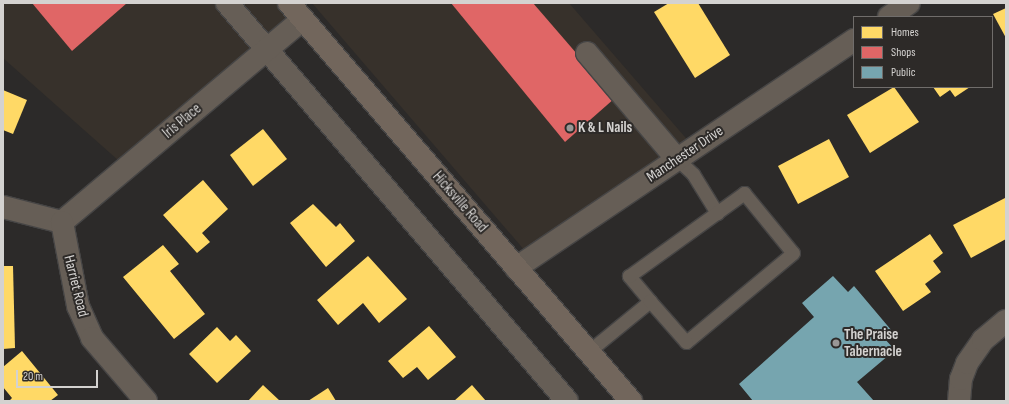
<!DOCTYPE html>
<html>
<head>
<meta charset="utf-8">
<style>
	body { margin:0 }
	#map { position:relative; width:1009px; height:404px; overflow:hidden; background:#2c2a29; font-family:"Sofia Sans Condensed",sans-serif }
	div>[style] { position:absolute }
	.built>* { inset:0; background:#37312b }
	.homes>* { inset:0; background:#ffd966 }
	.shops>* { inset:0; background:#e06666 }
	.public>* { inset:0; background:#76a5af }
	.roads { filter:drop-shadow(1px 0 #464545) drop-shadow(-1px 0 #464545) drop-shadow(0 1px #464545) drop-shadow(0 -1px #464545) }
	.service>* { height:13px; margin:-6.5px; padding:0 6.5px; transform-origin:6.5px; border-radius:6.5px; background:#665e56 }
	.minor>* { height:22px; margin:-11px; padding:0 11px; transform-origin:11px; border-radius:11px; background:#665e56 }
	.primary>* { height:22px; margin:-11px; padding:0 11px; transform-origin:11px; border-radius:11px; background:#72665c }
	.dots>* { width:11px; height:11px; translate:-50% -50%; box-sizing:border-box; border:2px solid #2d2a28; border-radius:50% }
	span { translate:-50% -50%; white-space:nowrap; text-align:center; line-height:1.15; -webkit-text-stroke:4px #2d2a28; paint-order:stroke }
	.street-label { font-size:15px; color:#d4d2d0 }
	.poi-label { font-size:15px; color:#d4d2d0; font-weight:700 }
	.left { translate:0 -50%; text-align:left }
	.frame { position:absolute; inset:0; border:4px solid #d4d2d0; pointer-events:none }
	.legend { position:absolute; left:853px; top:16px; width:140px; height:72px; box-sizing:border-box; background:#2d2a28; border:1px solid #706d6b; margin:0; padding:5px 7px; list-style:none; font-size:12px; color:#d4d2d0 }
	.legend li { display:flex; align-items:center; gap:8px; height:20px }
	.legend b { width:20px; border:1px solid #706d6b }
	.scale { position:absolute; left:16px; top:370px; width:82px; height:18px; box-sizing:border-box; border:2px solid #d4d2d0; border-top:0; padding-left:5px; font-size:12px; line-height:14px; white-space:nowrap; color:#d4d2d0; -webkit-text-stroke:3px #2d2a28; paint-order:stroke }
</style>
</head>
<body>
<div id="map">
	<div class="built">
		<div style="clip-path:polygon(3px 3px,303px 3px,119px 161px,3px 58px)"></div>
		<div style="clip-path:polygon(312px 3px,569px 3px,691px 144px,526px 252px)"></div>
	</div>
	<div class="homes">
		<div style="clip-path:polygon(669px 3px,698px 3px,730px 55px,695px 78px,654px 12px)"></div>
		<div style="clip-path:polygon(1006px 8px,1006px 38px,993px 14px)"></div>
		<div style="clip-path:polygon(894px 87px,919px 122px,870px 153px,847px 115px)"></div>
		<div style="clip-path:polygon(933px 87px,970px 87px,955px 97px,950px 90px,940px 97px)"></div>
		<div style="clip-path:polygon(3px 90px,27px 100px,13px 134px,3px 130px)"></div>
		<div style="clip-path:polygon(263px 129px,287px 159px,253px 186px,230px 155px)"></div>
		<div style="clip-path:polygon(829px 139px,849px 177px,798px 204px,778px 166px)"></div>
		<div style="clip-path:polygon(203px 180px,228px 209px,202px 233px,210px 242px,197px 253px,163px 215px)"></div>
		<div style="clip-path:polygon(1005px 198px,1006px 239px,971px 258px,953px 225px)"></div>
		<div style="clip-path:polygon(313px 204px,336px 227px,340px 223px,355px 241px,326px 267px,290px 223px)"></div>
		<div style="clip-path:polygon(930px 234px,943px 253px,933px 261px,941px 272px,925px 284px,931px 292px,903px 311px,875px 271px)"></div>
		<div style="clip-path:polygon(163px 245px,179px 264px,170px 271px,205px 314px,174px 339px,123px 277px)"></div>
		<div style="clip-path:polygon(368px 256px,407px 299px,379px 323px,363px 303px,338px 325px,317px 300px)"></div>
		<div style="clip-path:polygon(3px 266px,13px 266px,15px 348px,3px 349px)"></div>
		<div style="clip-path:polygon(429px 326px,456px 357px,428px 380px,417px 367px,403px 378px,388px 361px)"></div>
		<div style="clip-path:polygon(217px 327px,230px 341px,236px 335px,251px 351px,217px 383px,189px 354px)"></div>
		<div style="clip-path:polygon(22px 351px,58px 395px,50px 401px,9px 401px,12px 398px,3px 387px,3px 367px)"></div>
		<div style="clip-path:polygon(263px 385px,280px 401px,248px 401px)"></div>
		<div style="clip-path:polygon(472px 385px,486px 401px,454px 401px)"></div>
		<div style="clip-path:polygon(328px 388px,336px 401px,308px 401px)"></div>
	</div>
	<div class="shops">
		<div style="clip-path:polygon(32px 3px,127px 3px,72px 51px)"></div>
		<div style="clip-path:polygon(451px 3px,533px 3px,615px 98px,565px 142px)"></div>
	</div>
	<div class="public">
		<div style="clip-path:polygon(833px 276px,848px 292px,854px 286px,892px 331px,883px 337px,895px 350px,857px 382px,874px 401px,753px 401px,739px 384px,814px 317px,802px 303px)"></div>
	</div>
	<div class="roads">
		<div class="service">
			<div style="left:677px;top:159px;width:22px;rotate:43deg"></div>
			<div style="left:693px;top:174px;width:46px;rotate:58.4deg"></div>
			<div style="left:589px;top:351px;width:79px;rotate:-39.3deg"></div>
			<div style="left:650px;top:301px;width:33px;rotate:-130deg"></div>
			<div style="left:629px;top:276px;width:142px;rotate:-35.8deg"></div>
			<div style="left:744px;top:193px;width:77px;rotate:50.8deg"></div>
			<div style="left:793px;top:253px;width:139px;rotate:140.2deg"></div>
			<div style="left:686px;top:342px;width:55px;rotate:-131.3deg"></div>
		</div>
		<div class="minor">
			<div style="left:227px;top:3px;width:523px;rotate:49.49deg"></div>
			<div style="left:889px;top:17px;width:24px;rotate:-35deg"></div>
			<div style="left:587px;top:53px;width:139px;rotate:49.7deg"></div>
			<div style="left:3px;top:207px;width:61px;rotate:14.3deg"></div>
			<div style="left:62px;top:222px;width:314px;rotate:-40.1deg"></div>
			<div style="left:62px;top:222px;width:86px;rotate:79.2deg"></div>
			<div style="left:78px;top:306px;width:35px;rotate:66deg"></div>
			<div style="left:92px;top:338px;width:83px;rotate:49.4deg"></div>
			<div style="left:516px;top:268px;width:408px;rotate:-34deg"></div>
			<div style="left:959px;top:401px;width:22px;rotate:-85deg"></div>
			<div style="left:961px;top:379px;width:17px;rotate:-69deg"></div>
			<div style="left:967px;top:363px;width:28px;rotate:-55deg"></div>
			<div style="left:983px;top:340px;width:30px;rotate:-40deg"></div>
		</div>
		<div class="primary">
			<div style="left:289px;top:3px;width:525px;rotate:49.33deg"></div>
		</div>
	</div>
	<div class="dots">
		<div style="left:570px;top:128px;background:#999796"></div>
		<div style="left:836px;top:343px;background:#999796"></div>
	</div>
	<div class="street-label">
		<span style="left:182px;top:121px;rotate:-40deg">Iris Place</span>
		<span style="left:685px;top:154px;rotate:-34deg">Manchester Drive</span>
		<span style="left:460px;top:202px;rotate:49deg">Hicksville Road</span>
		<span style="left:76px;top:286px;rotate:76deg">Harriet Road</span>
	</div>
	<div class="poi-label">
		<span class="left" style="left:578px;top:128px">K &amp; L Nails</span>
		<span class="left" style="left:844px;top:343px">The Praise<br>Tabernacle</span>
	</div>
	<div class="frame"></div>
	<ul class="legend">
	<li><b style="height:11px;background:#ffd966"></b>Homes</li>
	<li><b style="height:11px;background:#e06666"></b>Shops</li>
	<li><b style="height:11px;background:#76a5af"></b>Public</li>
	</ul>
	<div class="scale">20 m</div>
</div>
</body>
</html>
